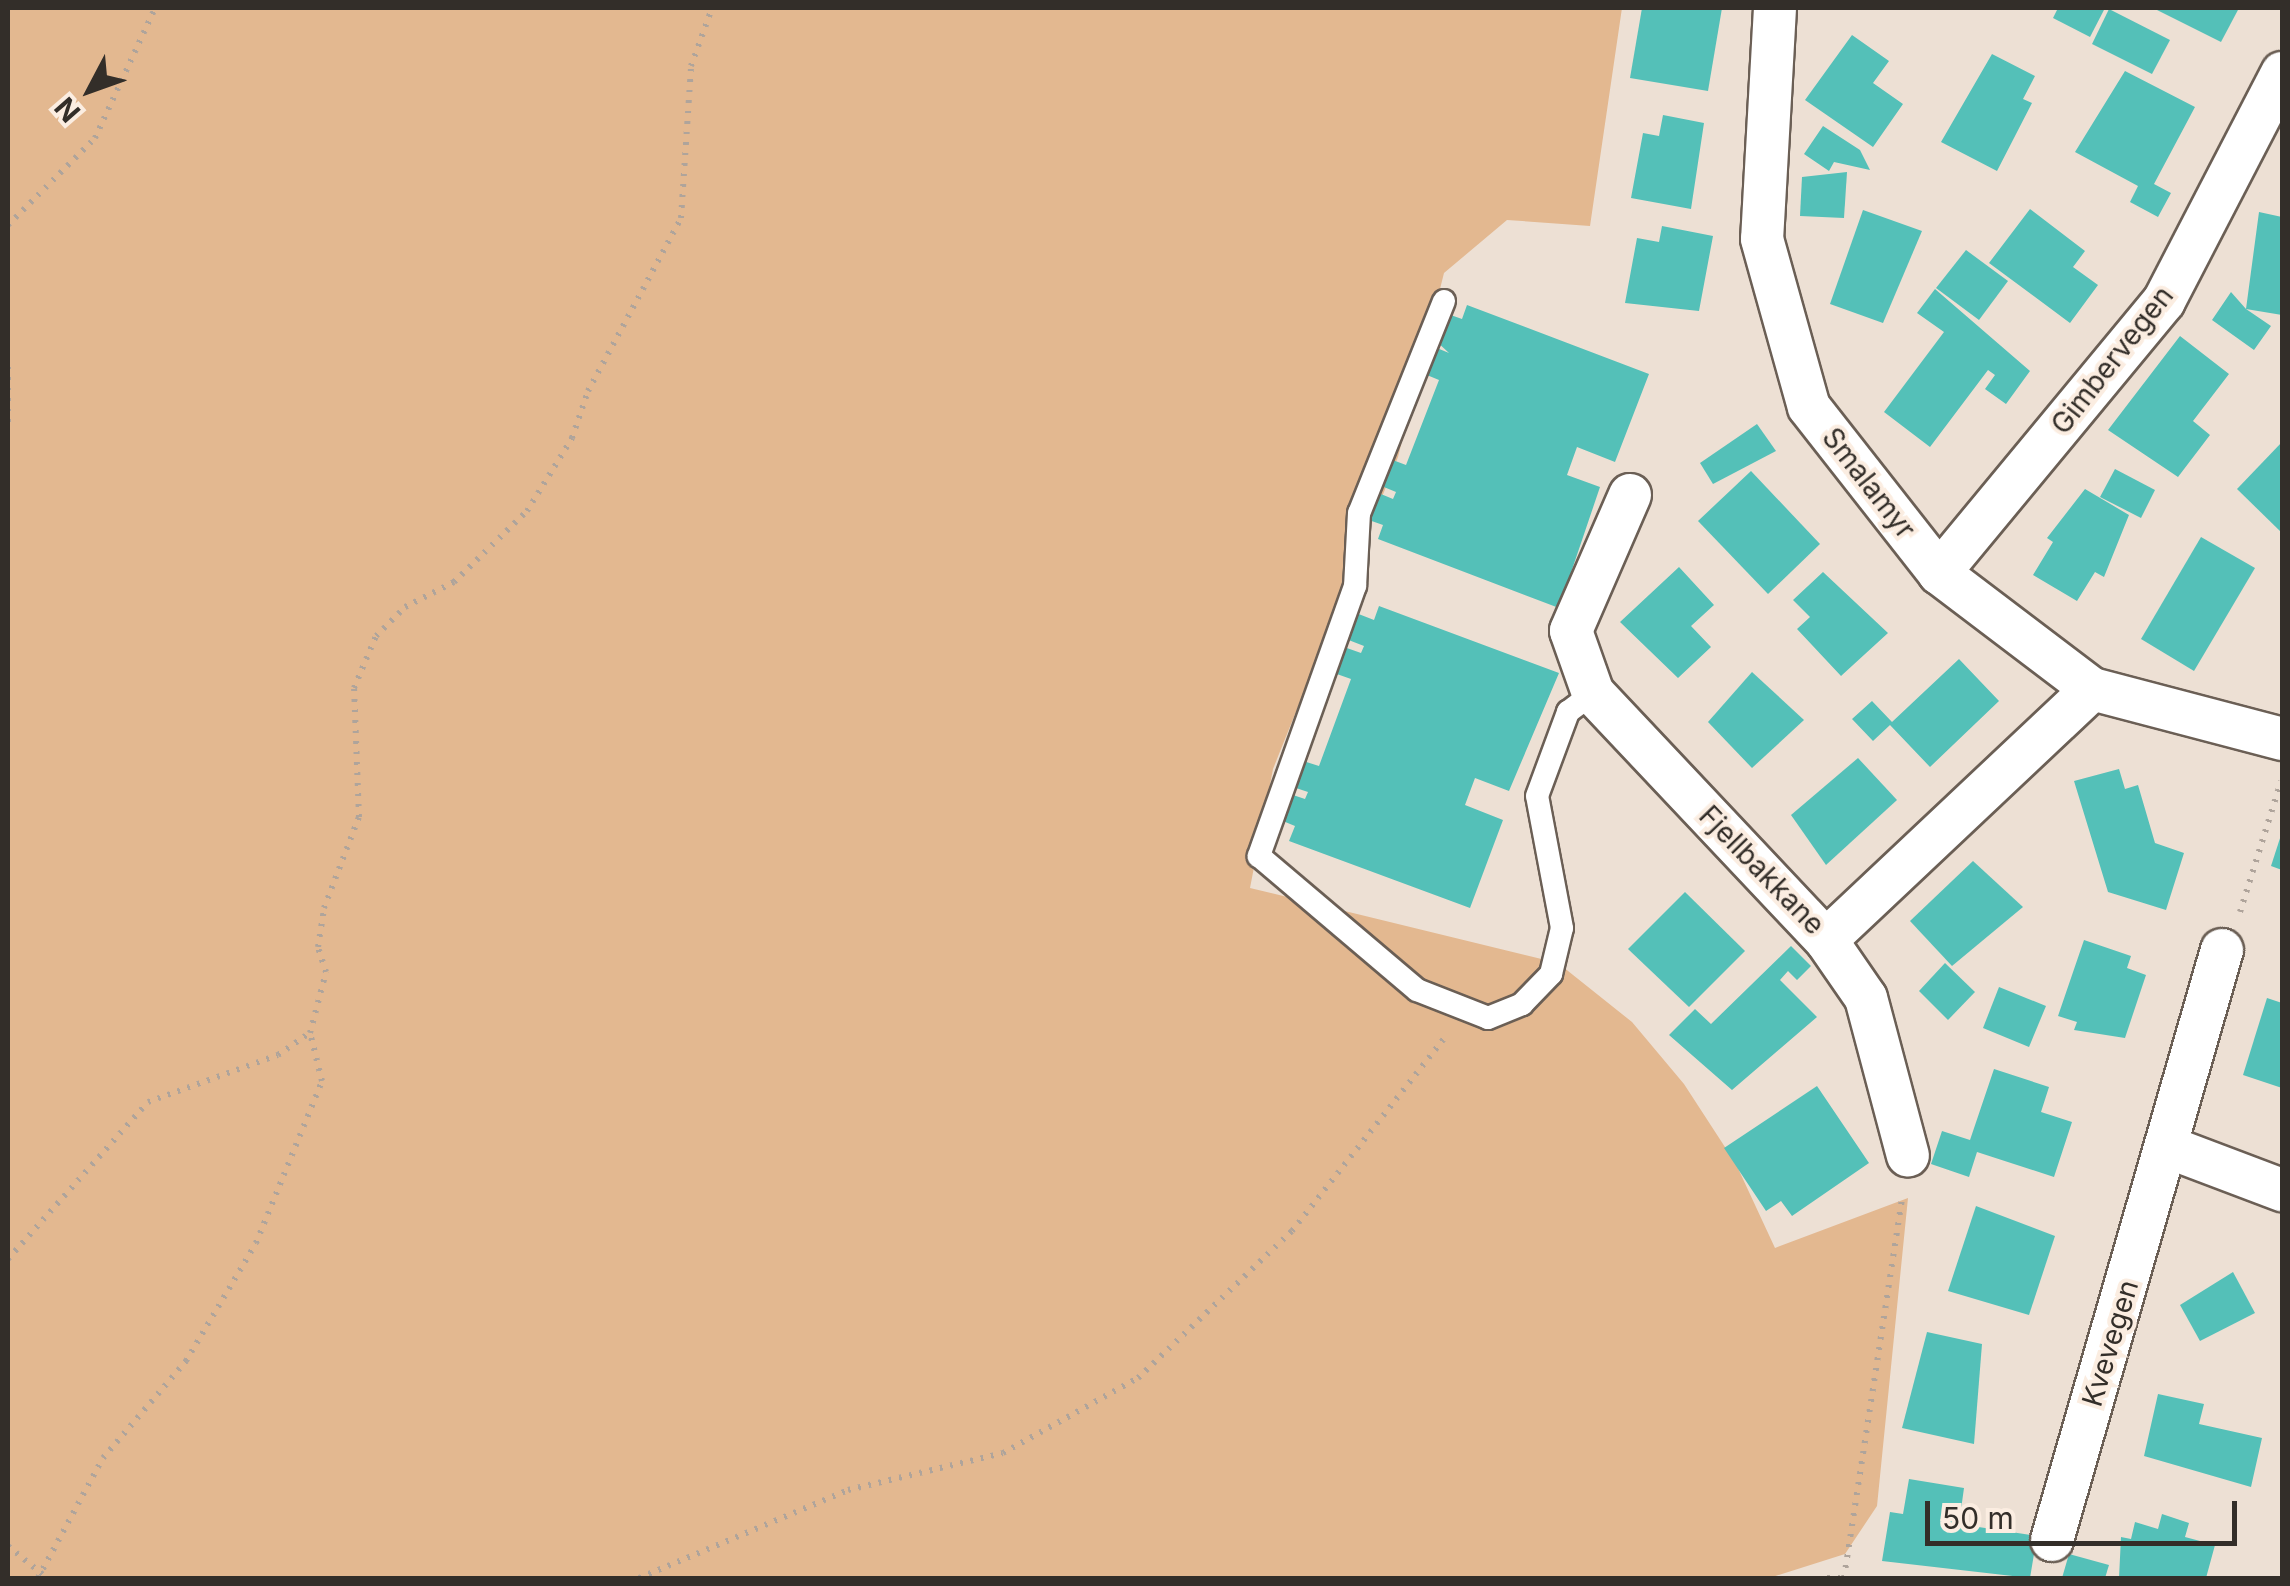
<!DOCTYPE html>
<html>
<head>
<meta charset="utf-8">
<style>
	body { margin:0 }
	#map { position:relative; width:2290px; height:1586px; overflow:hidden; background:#ede0d4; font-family:Inter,sans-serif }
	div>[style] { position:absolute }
	.green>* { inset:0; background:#e3b890 }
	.building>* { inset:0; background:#54c0b8 }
	.path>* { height:6px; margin-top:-3px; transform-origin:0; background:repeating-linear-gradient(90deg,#afa49b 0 2.5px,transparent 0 10.5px) }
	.roads { filter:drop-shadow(2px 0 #6b5f55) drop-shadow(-2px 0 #6b5f55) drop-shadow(0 2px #6b5f55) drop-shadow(0 -2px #6b5f55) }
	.lane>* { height:22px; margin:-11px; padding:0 11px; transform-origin:11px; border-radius:11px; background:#fff }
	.street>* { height:42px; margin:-21px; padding:0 21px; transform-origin:21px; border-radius:21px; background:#fff }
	span { translate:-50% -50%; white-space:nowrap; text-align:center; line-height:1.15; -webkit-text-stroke:8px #fbede1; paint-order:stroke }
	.street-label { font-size:28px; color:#332e29 }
	.frame { position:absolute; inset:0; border:10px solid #332e29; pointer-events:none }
	.north { position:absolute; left:40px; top:40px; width:100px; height:100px; -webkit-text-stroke:8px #fbede1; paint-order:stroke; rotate:229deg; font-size:28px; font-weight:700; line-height:40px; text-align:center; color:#332e29 }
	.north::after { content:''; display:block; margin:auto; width:35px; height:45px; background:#332e29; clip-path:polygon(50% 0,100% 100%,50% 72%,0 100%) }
	.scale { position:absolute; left:1925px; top:1501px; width:312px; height:45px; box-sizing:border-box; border:5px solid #332e29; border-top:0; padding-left:12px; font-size:30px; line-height:35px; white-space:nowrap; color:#332e29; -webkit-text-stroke:8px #fbede1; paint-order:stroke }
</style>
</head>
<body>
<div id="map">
	<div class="green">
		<div style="clip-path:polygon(8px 8px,1622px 8px,1590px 226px,1507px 220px,1444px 273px,1398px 457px,1273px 769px,1250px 888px,1558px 963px,1632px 1022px,1684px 1084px,1736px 1164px,1775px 1248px,1908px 1198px,1877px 1506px,1845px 1554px,1769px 1578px,8px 1578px)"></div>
	</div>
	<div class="building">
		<div style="clip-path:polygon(1642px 8px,1722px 8px,1708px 91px,1630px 78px)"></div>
		<div style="clip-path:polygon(2058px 8px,2105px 8px,2090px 37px,2053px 18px)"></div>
		<div style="clip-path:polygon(2153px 8px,2239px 8px,2221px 42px)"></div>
		<div style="clip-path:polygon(2109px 9px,2170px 40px,2152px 74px,2092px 44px)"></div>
		<div style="clip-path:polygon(1852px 35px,1889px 61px,1873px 83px,1903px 104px,1873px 147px,1805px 100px)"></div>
		<div style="clip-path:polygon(1992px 54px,2035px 76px,2023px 99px,2032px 103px,1997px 171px,1941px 142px)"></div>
		<div style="clip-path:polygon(2125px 71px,2195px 107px,2154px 184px,2171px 193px,2158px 217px,2130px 202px,2138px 186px,2075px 152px)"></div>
		<div style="clip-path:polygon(1663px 115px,1704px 123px,1691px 209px,1631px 198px,1643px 133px,1659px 136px)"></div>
		<div style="clip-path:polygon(1823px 126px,1860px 150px,1870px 170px,1834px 162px,1829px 171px,1804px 154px)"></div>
		<div style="clip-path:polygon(1847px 172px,1844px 218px,1800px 216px,1802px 177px)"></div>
		<div style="clip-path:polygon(2030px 209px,2085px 251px,2073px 267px,2098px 285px,2070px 323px,1989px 263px)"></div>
		<div style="clip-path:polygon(1863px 210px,1922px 231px,1883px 323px,1830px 304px)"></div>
		<div style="clip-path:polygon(2259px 212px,2282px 217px,2282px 315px,2246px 309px,2271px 326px,2254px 350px,2212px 320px,2231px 292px,2246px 309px)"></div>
		<div style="clip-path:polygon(1662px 226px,1713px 236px,1699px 311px,1625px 303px,1637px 238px,1659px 242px)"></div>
		<div style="clip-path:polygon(1966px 250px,2008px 281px,1979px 320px,1936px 288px)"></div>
		<div style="clip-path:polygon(1935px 289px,2030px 371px,2006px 404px,1985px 389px,1995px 375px,1988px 370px,1930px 447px,1884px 412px,1944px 332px,1917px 313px)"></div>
		<div style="clip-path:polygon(1467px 305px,1649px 374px,1615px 462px,1577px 447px,1567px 475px,1600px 487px,1559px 608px,1378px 539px,1383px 525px,1366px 519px,1376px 492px,1393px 499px,1396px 492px,1379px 485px,1390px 459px,1406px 465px,1439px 380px,1422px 373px,1432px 346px,1449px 353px,1435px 340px,1445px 313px,1462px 319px)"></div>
		<div style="clip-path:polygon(2180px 336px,2229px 374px,2193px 421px,2210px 435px,2178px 477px,2108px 430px)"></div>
		<div style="clip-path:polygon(1757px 424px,1776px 451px,1713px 484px,1700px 463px)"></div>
		<div style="clip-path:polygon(2282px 442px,2282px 533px,2237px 489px)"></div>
		<div style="clip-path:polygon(2115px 469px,2155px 490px,2141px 518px,2100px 497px)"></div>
		<div style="clip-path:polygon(1751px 471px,1820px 544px,1768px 594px,1698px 521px)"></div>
		<div style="clip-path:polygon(2085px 489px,2129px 515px,2104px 577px,2095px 572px,2077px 601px,2033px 575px,2053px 542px,2047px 538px)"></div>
		<div style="clip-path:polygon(2201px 537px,2255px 568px,2194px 671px,2141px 639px)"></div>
		<div style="clip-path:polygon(1679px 567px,1714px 605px,1691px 626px,1711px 647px,1678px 678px,1620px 622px)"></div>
		<div style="clip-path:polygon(1823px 572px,1888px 633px,1841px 676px,1797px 629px,1810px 617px,1793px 600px)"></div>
		<div style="clip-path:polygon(1379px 606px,1559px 673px,1509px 791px,1475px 778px,1465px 805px,1503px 820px,1470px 908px,1289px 841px,1295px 826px,1278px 819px,1287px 793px,1305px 799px,1308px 792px,1290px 786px,1300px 760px,1319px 766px,1351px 679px,1334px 673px,1344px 647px,1361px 653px,1364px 646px,1346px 639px,1356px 613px,1374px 620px)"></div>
		<div style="clip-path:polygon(1959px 659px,1999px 701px,1930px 767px,1890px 725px,1873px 741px,1852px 719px,1872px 701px,1892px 722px)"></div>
		<div style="clip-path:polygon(1752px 672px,1804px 720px,1752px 768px,1708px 722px)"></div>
		<div style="clip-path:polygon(1858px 758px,1897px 800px,1826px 865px,1791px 815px)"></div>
		<div style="clip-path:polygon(2119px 769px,2125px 789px,2138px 785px,2155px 843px,2184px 853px,2166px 910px,2108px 892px,2074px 781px)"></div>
		<div style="clip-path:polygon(2282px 832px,2282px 870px,2271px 866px)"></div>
		<div style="clip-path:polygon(1973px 861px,2023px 907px,1952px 966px,1910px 921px)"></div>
		<div style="clip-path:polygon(1685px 892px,1745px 951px,1689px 1007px,1628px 949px)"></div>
		<div style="clip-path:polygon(2084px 940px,2131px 956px,2127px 968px,2146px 975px,2125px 1038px,2074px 1030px,2077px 1022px,2058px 1016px)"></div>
		<div style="clip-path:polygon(1791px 946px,1811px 966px,1797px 980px,1788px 971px,1780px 980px,1817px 1017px,1732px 1090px,1669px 1035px,1695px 1009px,1711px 1024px)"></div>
		<div style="clip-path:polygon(1945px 963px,1975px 992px,1948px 1020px,1919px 991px)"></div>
		<div style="clip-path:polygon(1999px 987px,2046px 1006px,2029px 1047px,1983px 1028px)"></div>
		<div style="clip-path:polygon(2267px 998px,2282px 1003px,2282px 1088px,2243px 1075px)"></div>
		<div style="clip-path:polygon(1994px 1069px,2049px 1087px,2041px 1112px,2072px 1122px,2054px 1177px,1977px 1152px,1969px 1177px,1931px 1164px,1942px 1131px,1970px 1140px)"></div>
		<div style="clip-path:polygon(1817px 1086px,1869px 1163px,1792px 1216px,1781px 1201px,1766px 1211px,1724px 1148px)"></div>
		<div style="clip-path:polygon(1976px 1206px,2055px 1236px,2029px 1315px,1948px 1291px)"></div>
		<div style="clip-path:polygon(2233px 1272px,2255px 1313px,2200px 1341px,2180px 1305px)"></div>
		<div style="clip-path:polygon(1927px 1332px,1982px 1344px,1974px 1444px,1902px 1428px)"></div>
		<div style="clip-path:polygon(2158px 1394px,2204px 1404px,2199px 1424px,2262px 1438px,2251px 1487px,2144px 1456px)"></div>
		<div style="clip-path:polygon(1909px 1479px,1964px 1488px,1959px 1524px,2037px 1536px,2030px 1578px,1882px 1561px,1890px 1512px,1903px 1514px)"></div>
		<div style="clip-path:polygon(2162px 1514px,2189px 1523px,2185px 1537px,2215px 1545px,2206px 1578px,2119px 1578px,2121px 1537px,2131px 1539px,2135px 1522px,2158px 1529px)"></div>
		<div style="clip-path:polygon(2069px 1554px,2109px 1565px,2105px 1578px,2062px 1578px)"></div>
	</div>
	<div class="path">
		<div style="left:8px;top:225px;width:123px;rotate:-45deg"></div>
		<div style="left:95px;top:138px;width:143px;rotate:-65.2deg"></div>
		<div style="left:8px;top:367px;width:62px;rotate:90deg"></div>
		<div style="left:2240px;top:912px;width:137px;rotate:-72.6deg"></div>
		<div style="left:8px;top:1259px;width:210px;rotate:-48.3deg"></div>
		<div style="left:148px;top:1102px;width:138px;rotate:-19.9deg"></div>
		<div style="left:278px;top:1055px;width:39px;rotate:-35deg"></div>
		<div style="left:310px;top:1033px;width:63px;rotate:-75.3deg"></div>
		<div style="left:326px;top:972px;width:26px;rotate:-108deg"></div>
		<div style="left:318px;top:947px;width:39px;rotate:-81deg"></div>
		<div style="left:324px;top:908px;width:97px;rotate:-69deg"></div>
		<div style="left:359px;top:817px;width:129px;rotate:-92.2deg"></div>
		<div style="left:354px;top:688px;width:56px;rotate:-67.1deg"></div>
		<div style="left:376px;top:636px;width:41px;rotate:-45deg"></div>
		<div style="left:405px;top:607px;width:55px;rotate:-27deg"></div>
		<div style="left:454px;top:582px;width:102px;rotate:-44.2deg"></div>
		<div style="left:527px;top:511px;width:86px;rotate:-58.3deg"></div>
		<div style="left:572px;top:438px;width:50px;rotate:-71.2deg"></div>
		<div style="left:588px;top:391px;width:196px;rotate:-61.7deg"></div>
		<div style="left:681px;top:218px;width:152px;rotate:-86.2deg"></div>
		<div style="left:691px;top:66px;width:62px;rotate:-70.1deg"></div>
		<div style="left:8px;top:1546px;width:50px;rotate:39.4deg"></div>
		<div style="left:38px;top:1578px;width:136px;rotate:-61.6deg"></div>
		<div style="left:103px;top:1458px;width:128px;rotate:-49.4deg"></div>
		<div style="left:186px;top:1361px;width:137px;rotate:-59.3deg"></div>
		<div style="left:256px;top:1243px;width:175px;rotate:-67.8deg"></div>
		<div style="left:322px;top:1081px;width:49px;rotate:-104deg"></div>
		<div style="left:639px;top:1578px;width:227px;rotate:-22.8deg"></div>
		<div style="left:848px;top:1490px;width:159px;rotate:-13.4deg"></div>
		<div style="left:1003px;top:1453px;width:154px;rotate:-29.1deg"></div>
		<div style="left:1138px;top:1378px;width:213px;rotate:-43.7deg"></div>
		<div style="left:1292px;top:1231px;width:248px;rotate:-51.7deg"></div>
		<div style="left:1827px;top:1578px;width:19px"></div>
		<div style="left:1844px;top:1578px;width:385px;rotate:-81.3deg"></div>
	</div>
	<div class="roads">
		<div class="lane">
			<div style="left:1444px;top:301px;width:228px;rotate:111.8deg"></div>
			<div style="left:1359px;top:513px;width:73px;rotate:93.1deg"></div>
			<div style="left:1355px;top:586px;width:287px;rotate:109.6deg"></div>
			<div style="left:1259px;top:856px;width:207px;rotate:40.3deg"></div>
			<div style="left:1417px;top:990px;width:76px;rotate:21.5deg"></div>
			<div style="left:1488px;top:1018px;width:37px;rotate:-22deg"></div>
			<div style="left:1522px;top:1004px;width:42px;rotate:-46deg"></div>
			<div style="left:1551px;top:974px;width:47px;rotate:-76.6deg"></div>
			<div style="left:1562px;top:928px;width:134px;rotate:-100.7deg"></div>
			<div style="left:1537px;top:796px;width:90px;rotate:-69.7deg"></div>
			<div style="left:1568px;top:712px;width:31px;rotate:-37deg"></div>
		</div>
		<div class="street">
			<div style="left:1775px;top:8px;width:231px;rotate:93.2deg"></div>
			<div style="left:1762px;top:239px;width:174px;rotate:74.4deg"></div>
			<div style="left:1809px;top:407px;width:211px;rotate:51.9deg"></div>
			<div style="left:1939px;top:573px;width:192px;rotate:37.2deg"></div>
			<div style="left:2092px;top:689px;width:196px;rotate:14.7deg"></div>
			<div style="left:1630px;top:495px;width:148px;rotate:113.5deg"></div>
			<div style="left:1571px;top:631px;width:66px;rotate:70.5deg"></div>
			<div style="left:1593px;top:693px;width:340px;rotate:46.7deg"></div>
			<div style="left:1826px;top:940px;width:366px;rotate:-43.3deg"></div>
			<div style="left:1939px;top:573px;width:353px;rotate:-50.4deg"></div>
			<div style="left:2164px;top:301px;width:257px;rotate:-62.6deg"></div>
			<div style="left:1826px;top:940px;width:70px;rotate:55.4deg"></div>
			<div style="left:1866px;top:998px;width:163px;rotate:75.1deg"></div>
			<div style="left:2168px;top:1147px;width:122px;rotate:20.7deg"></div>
			<div style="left:2052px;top:1540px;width:614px;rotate:-73.93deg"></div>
		</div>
	</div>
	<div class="street-label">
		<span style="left:2112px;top:360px;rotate:-52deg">Gimbervegen</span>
		<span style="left:1869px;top:483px;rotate:52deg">Smalamyr</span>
		<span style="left:1762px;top:870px;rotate:46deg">Fjellbakkane</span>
		<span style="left:2110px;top:1343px;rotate:-73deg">Kvevegen</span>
	</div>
	<div class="frame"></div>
	<div class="north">N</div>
	<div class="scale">50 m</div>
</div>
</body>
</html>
